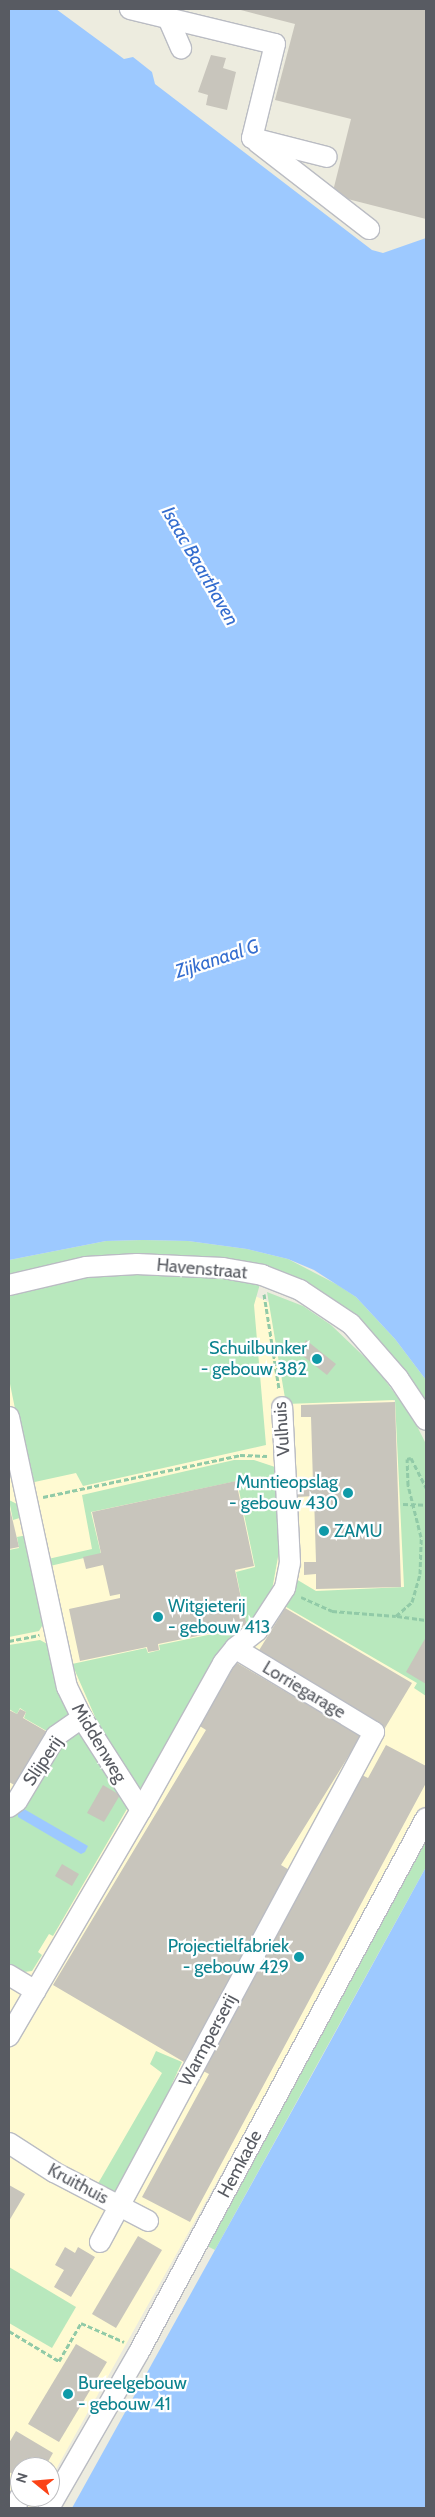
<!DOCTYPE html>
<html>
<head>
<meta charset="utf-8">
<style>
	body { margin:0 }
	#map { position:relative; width:435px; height:2517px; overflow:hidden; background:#edecdf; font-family:Cabin,sans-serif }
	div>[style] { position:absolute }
	.commercial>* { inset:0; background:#fffad2 }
	.green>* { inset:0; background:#b8e8bd }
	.water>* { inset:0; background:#9dc9ff }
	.building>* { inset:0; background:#c8c5bc }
	.path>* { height:3px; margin-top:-1.5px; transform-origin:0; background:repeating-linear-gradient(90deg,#91caa7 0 5px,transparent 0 7.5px) }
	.roads { filter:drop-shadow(1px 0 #babcc3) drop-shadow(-1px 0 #babcc3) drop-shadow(0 1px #babcc3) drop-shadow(0 -1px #babcc3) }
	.minor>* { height:20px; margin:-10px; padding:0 10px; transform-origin:10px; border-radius:10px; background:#fff }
	.dots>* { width:14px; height:14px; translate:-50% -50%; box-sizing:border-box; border:2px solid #fff; border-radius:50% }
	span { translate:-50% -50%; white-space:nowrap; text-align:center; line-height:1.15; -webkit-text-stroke:4.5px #fff; paint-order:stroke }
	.street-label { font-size:18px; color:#585b62 }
	.culture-label { font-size:18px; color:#0d838f }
	.right { translate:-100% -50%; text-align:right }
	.left { translate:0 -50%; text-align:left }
	.water-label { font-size:19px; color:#346dcf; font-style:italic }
	.frame { position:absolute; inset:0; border:10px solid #585b62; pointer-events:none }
	.north { position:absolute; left:10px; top:2457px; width:50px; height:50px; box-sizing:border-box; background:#fff; border:1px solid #bcbdc0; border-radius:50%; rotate:287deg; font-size:14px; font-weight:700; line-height:20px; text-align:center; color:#585b62 }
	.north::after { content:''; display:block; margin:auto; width:18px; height:22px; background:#fb4317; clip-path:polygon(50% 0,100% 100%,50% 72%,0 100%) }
</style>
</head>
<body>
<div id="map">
	<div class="commercial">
		<div style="clip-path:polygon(192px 1268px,330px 1329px,418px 1428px,426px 1447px,426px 1808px,50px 2480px,50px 2467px,20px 2467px,20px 2497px,41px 2497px,34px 2508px,9px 2508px,9px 1287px)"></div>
	</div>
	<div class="green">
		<div style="clip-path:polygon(143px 1240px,188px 1241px,247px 1249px,288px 1259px,338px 1285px,356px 1297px,395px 1339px,426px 1380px,426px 1415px,348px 1317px,225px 1265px,9px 1280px,9px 1260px,106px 1241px)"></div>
		<div style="clip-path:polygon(175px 1271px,260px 1284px,254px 1305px,266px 1445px,83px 1486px,76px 1473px,30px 1483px,9px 1379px,9px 1291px,80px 1275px)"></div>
		<div style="clip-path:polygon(267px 1292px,303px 1306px,331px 1325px,377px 1369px,414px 1420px,426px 1444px,426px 1696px,414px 1688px,417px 1683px,281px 1604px,296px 1579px,316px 1591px,404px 1587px,395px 1400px,286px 1404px)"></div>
		<div style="clip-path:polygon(234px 1460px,254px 1460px,278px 1468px,278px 1557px,272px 1590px,249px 1627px,220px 1659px,138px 1792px,103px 1735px,72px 1664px,146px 1648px,148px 1653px,160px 1650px,159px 1645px,247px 1627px,236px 1572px,255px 1567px,237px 1481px,91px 1512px,101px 1554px,50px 1566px,48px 1559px,92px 1549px,82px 1495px)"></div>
		<div style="clip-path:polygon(9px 1500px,21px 1506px,23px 1517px,13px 1520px)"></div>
		<div style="clip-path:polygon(27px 1535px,45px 1621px,39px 1631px,9px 1637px,9px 1550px,19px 1548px,17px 1537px)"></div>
		<div style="clip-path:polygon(40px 1640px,51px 1646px,74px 1715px,52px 1734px,24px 1718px,26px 1712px,20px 1708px,17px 1714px,9px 1709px,9px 1645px)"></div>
		<div style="clip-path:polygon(80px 1726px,128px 1807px,53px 1936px,49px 1934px,38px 1952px,42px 1955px,32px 1971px,16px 1973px,9px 1968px,9px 1816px,61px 1738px)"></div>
		<div style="clip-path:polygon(426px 1824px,426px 1867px,215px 2250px,201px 2243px)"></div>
		<div style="clip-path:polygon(156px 2051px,182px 2062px,172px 2084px,177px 2087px,119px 2193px,109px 2194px,96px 2187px,162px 2073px,150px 2064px)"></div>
		<div style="clip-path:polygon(9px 2267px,76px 2307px,52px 2348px,9px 2323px)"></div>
	</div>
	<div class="water">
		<div style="clip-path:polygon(9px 9px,56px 9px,124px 59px,133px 57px,152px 72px,155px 84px,372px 250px,383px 253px,426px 238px,426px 1380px,395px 1339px,356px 1297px,314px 1270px,288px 1259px,247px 1249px,188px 1241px,143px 1240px,106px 1241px,9px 1260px)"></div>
		<div style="clip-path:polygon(24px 1809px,88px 1846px,85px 1852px,81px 1854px,18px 1817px,18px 1812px)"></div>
		<div style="clip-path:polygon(426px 1867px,426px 2508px,72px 2508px,313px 2073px)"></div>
	</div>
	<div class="building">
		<div style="clip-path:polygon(237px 9px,426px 9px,426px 219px,332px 195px,351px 119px,275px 100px,295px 24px)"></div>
		<div style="clip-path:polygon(211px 55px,226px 58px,223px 68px,236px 72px,227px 110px,206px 105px,208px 95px,198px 92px)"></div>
		<div style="clip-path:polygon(306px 1340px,336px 1364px,327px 1375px,299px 1353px)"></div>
		<div style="clip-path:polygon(395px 1402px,401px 1587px,316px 1589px,316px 1574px,304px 1575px,304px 1562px,316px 1562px,314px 1496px,297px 1497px,297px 1483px,313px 1483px,311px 1417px,301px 1417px,301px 1405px)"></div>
		<div style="clip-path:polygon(236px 1481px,254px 1566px,235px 1570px,247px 1626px,158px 1644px,159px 1650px,148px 1652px,147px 1647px,80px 1661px,69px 1609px,120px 1598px,120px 1594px,110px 1596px,103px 1565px,86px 1569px,83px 1557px,101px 1553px,92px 1512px)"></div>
		<div style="clip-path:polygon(9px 1505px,19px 1547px,9px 1549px)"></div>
		<div style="clip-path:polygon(285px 1608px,412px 1683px,385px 1728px,258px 1652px)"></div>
		<div style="clip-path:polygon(426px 1637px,426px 1684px,406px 1672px)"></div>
		<div style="clip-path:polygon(232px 1660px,361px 1736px,281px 1865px,291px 1871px,184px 2062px,53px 1985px,206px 1730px,195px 1723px)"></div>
		<div style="clip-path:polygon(20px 1709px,26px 1712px,23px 1718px,49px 1733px,18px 1787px,9px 1782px,9px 1710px,17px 1714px)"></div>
		<div style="clip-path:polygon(386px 1745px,426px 1766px,426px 1783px,190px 2222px,142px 2197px,209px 2074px,203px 2071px,362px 1775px,368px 1778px)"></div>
		<div style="clip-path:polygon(103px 1785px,120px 1795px,104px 1822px,87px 1813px)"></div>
		<div style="clip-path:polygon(62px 1864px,79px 1874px,72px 1886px,55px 1876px)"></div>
		<div style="clip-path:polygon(9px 2185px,25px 2194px,9px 2221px)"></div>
		<div style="clip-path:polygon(138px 2236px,162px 2250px,116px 2328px,92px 2314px)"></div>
		<div style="clip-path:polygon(65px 2247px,75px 2253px,78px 2247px,95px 2257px,71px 2297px,54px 2287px,64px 2270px,55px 2265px)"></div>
		<div style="clip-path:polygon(76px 2344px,107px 2362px,59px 2442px,28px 2424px)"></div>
		<div style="clip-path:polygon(16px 2431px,53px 2453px,45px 2467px,20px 2467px,20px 2478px,9px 2472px,9px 2443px)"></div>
	</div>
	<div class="path">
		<div style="left:264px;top:1294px;width:96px;rotate:81deg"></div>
		<div style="left:43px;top:1497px;width:201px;rotate:-12deg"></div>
		<div style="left:240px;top:1455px;width:27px;rotate:2deg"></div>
		<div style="left:403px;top:1504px;width:23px;rotate:2deg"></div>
		<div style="left:301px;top:1597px;width:34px;rotate:24deg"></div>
		<div style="left:332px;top:1611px;width:64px;rotate:4.5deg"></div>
		<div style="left:396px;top:1616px;width:21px;rotate:-41deg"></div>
		<div style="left:412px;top:1602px;width:29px;rotate:-74deg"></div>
		<div style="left:420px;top:1574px;width:37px;rotate:-88deg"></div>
		<div style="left:421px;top:1537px;width:54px;rotate:-104deg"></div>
		<div style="left:408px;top:1485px;width:26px;rotate:-92deg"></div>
		<div style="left:407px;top:1459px;width:4px;rotate:-14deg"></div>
		<div style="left:411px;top:1458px;width:34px;rotate:63deg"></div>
		<div style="left:397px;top:1616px;width:29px;rotate:8deg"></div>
		<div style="left:9px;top:1641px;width:31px;rotate:-11deg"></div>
		<div style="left:9px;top:2331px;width:58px;rotate:31deg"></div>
		<div style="left:59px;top:2361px;width:44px;rotate:-59.9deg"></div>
		<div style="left:81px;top:2323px;width:47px;rotate:23.8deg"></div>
	</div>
	<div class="roads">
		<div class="minor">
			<div style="left:130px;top:9px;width:149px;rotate:13.6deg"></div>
			<div style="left:275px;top:44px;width:97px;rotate:103.7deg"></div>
			<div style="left:252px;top:138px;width:77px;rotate:14.2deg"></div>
			<div style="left:164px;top:9px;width:43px;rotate:66.4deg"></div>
			<div style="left:257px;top:142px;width:142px;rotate:37.8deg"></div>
			<div style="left:9px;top:1285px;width:79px;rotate:-13.2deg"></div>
			<div style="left:86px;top:1267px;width:51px;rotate:-3.4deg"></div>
			<div style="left:137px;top:1264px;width:86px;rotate:2.7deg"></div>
			<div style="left:223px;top:1268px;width:40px;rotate:10deg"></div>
			<div style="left:262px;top:1275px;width:41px;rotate:21.5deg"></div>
			<div style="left:300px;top:1290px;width:61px;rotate:33.7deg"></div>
			<div style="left:351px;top:1324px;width:72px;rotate:49deg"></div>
			<div style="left:398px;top:1378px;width:50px;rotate:56.3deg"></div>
			<div style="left:9px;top:1417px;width:276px;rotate:77.9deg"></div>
			<div style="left:67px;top:1687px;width:34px;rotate:64deg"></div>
			<div style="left:82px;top:1718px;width:109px;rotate:57.3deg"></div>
			<div style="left:141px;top:1810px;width:262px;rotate:120.3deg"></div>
			<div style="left:9px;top:1807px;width:10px;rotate:-37deg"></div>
			<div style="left:17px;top:1801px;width:76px;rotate:-59deg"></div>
			<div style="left:56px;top:1736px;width:32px;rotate:-35deg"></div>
			<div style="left:141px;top:1810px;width:168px;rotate:-60.8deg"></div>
			<div style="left:223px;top:1663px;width:19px;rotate:-51deg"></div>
			<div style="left:235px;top:1648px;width:28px;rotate:-38deg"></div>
			<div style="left:257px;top:1631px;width:51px;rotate:-56.9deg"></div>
			<div style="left:285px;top:1588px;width:25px;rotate:-79deg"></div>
			<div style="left:290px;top:1563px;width:156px;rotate:-92.9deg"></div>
			<div style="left:9px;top:1975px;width:31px;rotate:31deg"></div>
			<div style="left:9px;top:2143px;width:54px;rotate:32.8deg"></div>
			<div style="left:54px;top:2172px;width:106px;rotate:27.5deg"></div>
			<div style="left:100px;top:2242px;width:579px;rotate:-61.75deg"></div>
			<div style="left:374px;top:1732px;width:162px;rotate:-148.9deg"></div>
			<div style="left:15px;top:2508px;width:12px;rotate:-66deg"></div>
			<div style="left:49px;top:2508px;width:180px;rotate:-60deg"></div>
			<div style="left:139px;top:2352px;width:606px;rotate:-61.74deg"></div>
		</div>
	</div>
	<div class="dots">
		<div style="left:317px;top:1359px;background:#0f9aa8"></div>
		<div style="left:348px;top:1493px;background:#0f9aa8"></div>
		<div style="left:324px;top:1531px;background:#0f9aa8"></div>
		<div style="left:158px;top:1617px;background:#0f9aa8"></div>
		<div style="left:299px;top:1957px;background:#0f9aa8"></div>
		<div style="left:68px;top:2394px;background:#0f9aa8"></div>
	</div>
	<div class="street-label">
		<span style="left:202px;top:1269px;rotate:5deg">Havenstraat</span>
		<span style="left:282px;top:1429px;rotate:-94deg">Vulhuis</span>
		<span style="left:304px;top:1690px;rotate:31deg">Lorriegarage</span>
		<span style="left:99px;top:1743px;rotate:59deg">Middenweg</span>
		<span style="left:43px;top:1761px;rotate:-56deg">Slijperij</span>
		<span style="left:208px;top:2040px;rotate:-62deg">Warmperserij</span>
		<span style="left:240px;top:2164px;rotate:-62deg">Hemkade</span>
		<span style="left:78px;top:2184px;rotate:28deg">Kruithuis</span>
	</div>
	<div class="culture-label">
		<span class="right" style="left:307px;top:1359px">Schuilbunker<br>- gebouw 382</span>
		<span class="right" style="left:338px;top:1493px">Muntieopslag<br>- gebouw 430</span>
		<span class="left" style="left:334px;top:1531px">ZAMU</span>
		<span class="left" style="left:168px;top:1617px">Witgieterij<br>- gebouw 413</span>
		<span class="right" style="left:289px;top:1957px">Projectielfabriek<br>- gebouw 429</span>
		<span class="left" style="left:78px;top:2394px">Bureelgebouw<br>- gebouw 41</span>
	</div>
	<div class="water-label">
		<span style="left:200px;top:566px;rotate:60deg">Isaac Baarthaven</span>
		<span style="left:217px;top:959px;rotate:-18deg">Zijkanaal G</span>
	</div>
	<div class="frame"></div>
	<div class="north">N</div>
</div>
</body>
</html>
